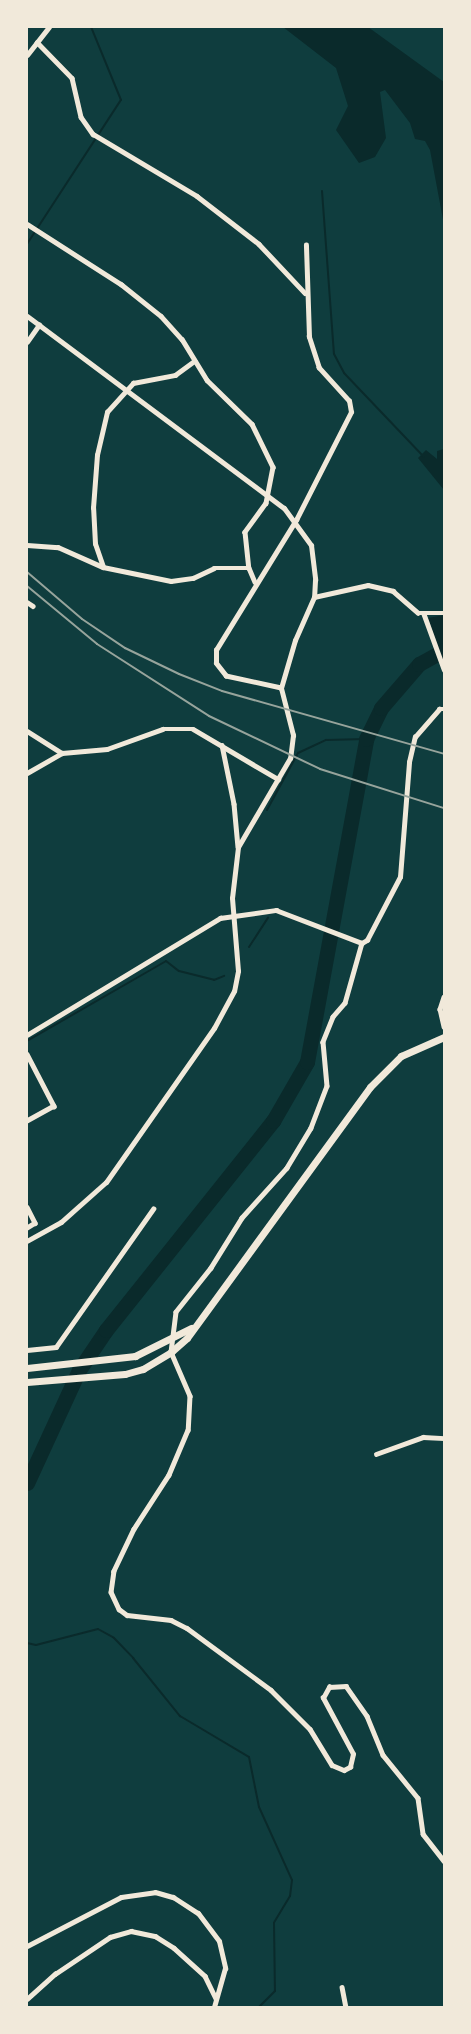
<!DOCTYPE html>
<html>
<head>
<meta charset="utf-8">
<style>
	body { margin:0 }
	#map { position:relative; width:471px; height:2034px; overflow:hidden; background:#0f3d3e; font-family:Commissioner,sans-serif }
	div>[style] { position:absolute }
	.water>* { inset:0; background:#0a2a2b }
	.stream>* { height:2px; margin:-1px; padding:0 1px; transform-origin:1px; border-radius:1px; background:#0a2a2b }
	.river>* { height:15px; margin:-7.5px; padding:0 7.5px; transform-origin:7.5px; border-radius:7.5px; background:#0a2a2b }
	.minor>* { height:4.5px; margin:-2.25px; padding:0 2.25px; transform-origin:2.25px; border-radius:2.25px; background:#f1e9da }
	.tertiary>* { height:5px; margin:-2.5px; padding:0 2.5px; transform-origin:2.5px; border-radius:2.5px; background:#f1e9da }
	.trunk>* { height:7px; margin:-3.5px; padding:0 3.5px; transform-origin:3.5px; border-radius:3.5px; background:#f1e9da }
	.rail>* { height:2px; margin:-1px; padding:0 1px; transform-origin:1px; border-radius:1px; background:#97a49c }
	span { translate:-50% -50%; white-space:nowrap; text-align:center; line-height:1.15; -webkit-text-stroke:6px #f1e9da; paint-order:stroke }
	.frame { position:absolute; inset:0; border:28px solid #f1e9da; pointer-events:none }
</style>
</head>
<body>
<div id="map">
	<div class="water">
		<div style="clip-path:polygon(283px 27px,368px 27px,444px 82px,444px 225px,430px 150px,425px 141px,415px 139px,410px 123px,385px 90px,380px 92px,386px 138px,375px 157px,359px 163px,336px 130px,348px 106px,336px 68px)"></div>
		<div style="clip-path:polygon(444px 449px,444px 490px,418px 458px,426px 450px,437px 459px,437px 451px)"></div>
		<div style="clip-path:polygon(444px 615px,444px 664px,428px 618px)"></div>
	</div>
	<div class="stream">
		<div style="left:322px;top:191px;width:163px;rotate:85.8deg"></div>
		<div style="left:334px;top:354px;width:21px;rotate:62deg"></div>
		<div style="left:344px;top:373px;width:116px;rotate:46.4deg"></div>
		<div style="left:27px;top:244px;width:172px;rotate:-56.9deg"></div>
		<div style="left:121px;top:100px;width:79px;rotate:-112.3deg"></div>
		<div style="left:267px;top:810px;width:65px;rotate:-61.5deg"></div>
		<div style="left:298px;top:753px;width:31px;rotate:-25deg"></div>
		<div style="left:326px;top:740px;width:40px;rotate:-1.4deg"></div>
		<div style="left:249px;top:947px;width:35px;rotate:-57deg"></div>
		<div style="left:27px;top:1041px;width:160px;rotate:-29.9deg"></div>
		<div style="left:166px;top:961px;width:16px;rotate:38deg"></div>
		<div style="left:179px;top:971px;width:36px;rotate:14deg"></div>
		<div style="left:214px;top:980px;width:11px;rotate:-22deg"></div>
		<div style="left:27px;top:1643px;width:9px;rotate:13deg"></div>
		<div style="left:36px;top:1645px;width:64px;rotate:-14.5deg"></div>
		<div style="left:98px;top:1629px;width:18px;rotate:29deg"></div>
		<div style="left:114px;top:1638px;width:28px;rotate:46deg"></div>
		<div style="left:133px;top:1658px;width:75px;rotate:51deg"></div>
		<div style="left:180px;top:1716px;width:80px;rotate:30.7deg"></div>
		<div style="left:249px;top:1757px;width:51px;rotate:78.7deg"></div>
		<div style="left:259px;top:1807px;width:80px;rotate:65.7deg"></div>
		<div style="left:292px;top:1880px;width:16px;rotate:97deg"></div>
		<div style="left:290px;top:1896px;width:31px;rotate:121deg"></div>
		<div style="left:274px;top:1923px;width:68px;rotate:89.2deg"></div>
		<div style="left:275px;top:1991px;width:23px;rotate:135deg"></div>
	</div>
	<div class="river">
		<div style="left:27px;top:1483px;width:124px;rotate:-65.3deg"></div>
		<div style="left:79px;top:1370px;width:48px;rotate:-56deg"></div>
		<div style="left:106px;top:1330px;width:268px;rotate:-51.4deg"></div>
		<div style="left:273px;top:1121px;width:68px;rotate:-60deg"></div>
		<div style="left:307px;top:1062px;width:328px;rotate:-79.6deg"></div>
		<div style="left:366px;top:739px;width:34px;rotate:-64deg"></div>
		<div style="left:381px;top:708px;width:58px;rotate:-49.2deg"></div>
		<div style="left:419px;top:664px;width:29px;rotate:-29deg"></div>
	</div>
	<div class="minor">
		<div style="left:37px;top:42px;width:50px;rotate:45.8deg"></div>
		<div style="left:72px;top:78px;width:40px;rotate:77deg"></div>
		<div style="left:81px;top:117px;width:21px;rotate:55deg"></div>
		<div style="left:93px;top:134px;width:121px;rotate:30.8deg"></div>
		<div style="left:197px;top:196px;width:78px;rotate:37.7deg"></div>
		<div style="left:259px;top:244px;width:67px;rotate:46.8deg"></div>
		<div style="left:27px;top:224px;width:112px;rotate:32.6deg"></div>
		<div style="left:121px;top:284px;width:51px;rotate:38.7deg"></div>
		<div style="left:161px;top:316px;width:31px;rotate:48deg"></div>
		<div style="left:182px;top:339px;width:48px;rotate:58.6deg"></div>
		<div style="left:207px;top:380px;width:63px;rotate:44.4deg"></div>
		<div style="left:252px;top:424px;width:48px;rotate:64deg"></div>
		<div style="left:273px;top:467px;width:37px;rotate:101deg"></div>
		<div style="left:266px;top:503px;width:36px;rotate:126deg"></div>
		<div style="left:245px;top:532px;width:36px;rotate:84deg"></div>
		<div style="left:249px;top:568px;width:15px;rotate:67deg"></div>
		<div style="left:27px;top:342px;width:21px;rotate:-55deg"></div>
		<div style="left:27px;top:545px;width:31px;rotate:4deg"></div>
		<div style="left:58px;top:547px;width:49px;rotate:24deg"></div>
		<div style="left:103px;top:567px;width:69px;rotate:11.6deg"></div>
		<div style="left:171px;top:581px;width:22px;rotate:-8deg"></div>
		<div style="left:193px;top:578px;width:23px;rotate:-25deg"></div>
		<div style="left:214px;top:568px;width:35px"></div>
		<div style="left:103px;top:567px;width:24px;rotate:-109deg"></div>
		<div style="left:95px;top:544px;width:36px;rotate:-93deg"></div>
		<div style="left:93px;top:508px;width:53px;rotate:-85.7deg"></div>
		<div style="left:97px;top:455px;width:44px;rotate:-76.9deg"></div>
		<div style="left:107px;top:412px;width:39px;rotate:-48deg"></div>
		<div style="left:133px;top:383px;width:43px;rotate:-10.8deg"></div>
		<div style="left:175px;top:375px;width:24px;rotate:-36deg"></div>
		<div style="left:314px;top:597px;width:55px;rotate:-12.5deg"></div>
		<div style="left:368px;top:585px;width:26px;rotate:13deg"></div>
		<div style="left:393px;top:591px;width:33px;rotate:41deg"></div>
		<div style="left:418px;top:613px;width:26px"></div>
		<div style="left:27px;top:602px;width:7px;rotate:34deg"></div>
		<div style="left:424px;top:614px;width:59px;rotate:70deg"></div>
		<div style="left:281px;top:688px;width:56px;rotate:-167.7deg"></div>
		<div style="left:226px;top:676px;width:16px;rotate:-128deg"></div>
		<div style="left:216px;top:663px;width:13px;rotate:-90deg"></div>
		<div style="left:216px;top:650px;width:153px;rotate:-58.4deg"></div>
		<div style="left:296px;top:520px;width:121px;rotate:-63deg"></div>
		<div style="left:351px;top:412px;width:11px;rotate:-100deg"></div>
		<div style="left:349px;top:401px;width:45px;rotate:-132.3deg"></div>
		<div style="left:319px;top:368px;width:33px;rotate:-108deg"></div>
		<div style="left:309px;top:337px;width:92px;rotate:-91.9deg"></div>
		<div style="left:27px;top:731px;width:41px;rotate:32.2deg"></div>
		<div style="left:62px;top:753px;width:45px;rotate:-5.1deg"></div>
		<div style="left:107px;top:749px;width:59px;rotate:-19.7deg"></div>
		<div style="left:163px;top:729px;width:30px"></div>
		<div style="left:193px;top:729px;width:99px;rotate:30.5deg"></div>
		<div style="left:222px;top:745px;width:60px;rotate:78.5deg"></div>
		<div style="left:234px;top:804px;width:43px;rotate:84.7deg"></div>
		<div style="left:27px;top:773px;width:40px;rotate:-29.7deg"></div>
		<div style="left:362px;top:943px;width:62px;rotate:105.8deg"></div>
		<div style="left:345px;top:1003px;width:18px;rotate:131deg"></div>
		<div style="left:333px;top:1017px;width:27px;rotate:112deg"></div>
		<div style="left:323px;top:1042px;width:44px;rotate:84.8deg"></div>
		<div style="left:327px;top:1086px;width:45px;rotate:110.9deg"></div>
		<div style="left:311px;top:1128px;width:47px;rotate:121deg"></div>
		<div style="left:287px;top:1168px;width:67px;rotate:132deg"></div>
		<div style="left:242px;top:1218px;width:59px;rotate:121.8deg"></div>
		<div style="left:211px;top:1268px;width:56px;rotate:128.5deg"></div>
		<div style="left:176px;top:1312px;width:40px;rotate:97.1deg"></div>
		<div style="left:171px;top:1352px;width:48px;rotate:66.6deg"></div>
		<div style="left:190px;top:1396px;width:34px;rotate:93deg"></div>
		<div style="left:188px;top:1430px;width:49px;rotate:112.9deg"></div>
		<div style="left:169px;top:1475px;width:64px;rotate:122.9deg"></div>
		<div style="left:134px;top:1529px;width:47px;rotate:115.5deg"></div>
		<div style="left:114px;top:1571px;width:21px;rotate:98deg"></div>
		<div style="left:111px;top:1592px;width:19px;rotate:65deg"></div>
		<div style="left:119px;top:1609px;width:10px;rotate:37deg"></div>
		<div style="left:127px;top:1615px;width:44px;rotate:6.5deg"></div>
		<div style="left:171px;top:1620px;width:18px;rotate:27deg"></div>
		<div style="left:187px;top:1628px;width:104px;rotate:36.4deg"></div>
		<div style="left:271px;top:1690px;width:55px;rotate:45deg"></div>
		<div style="left:310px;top:1729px;width:42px;rotate:58.6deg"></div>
		<div style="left:332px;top:1765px;width:13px;rotate:23deg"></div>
		<div style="left:344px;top:1770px;width:7px;rotate:-27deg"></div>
		<div style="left:350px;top:1767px;width:13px;rotate:-77deg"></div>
		<div style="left:353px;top:1754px;width:64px;rotate:-118.2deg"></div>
		<div style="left:323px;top:1698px;width:13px;rotate:-61deg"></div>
		<div style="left:329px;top:1687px;width:17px;rotate:-3deg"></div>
		<div style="left:346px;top:1686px;width:37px;rotate:55deg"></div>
		<div style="left:367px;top:1716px;width:42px;rotate:67.7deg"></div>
		<div style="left:383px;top:1755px;width:55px;rotate:50.9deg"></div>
		<div style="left:418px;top:1798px;width:36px;rotate:82deg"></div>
		<div style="left:423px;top:1834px;width:34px;rotate:52deg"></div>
		<div style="left:444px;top:997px;width:13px;rotate:108deg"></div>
		<div style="left:440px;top:1009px;width:18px;rotate:77deg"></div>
		<div style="left:27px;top:1035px;width:226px;rotate:-31.2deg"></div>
		<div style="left:220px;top:918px;width:57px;rotate:-8.1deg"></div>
		<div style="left:276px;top:910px;width:92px;rotate:21deg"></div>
		<div style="left:362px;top:943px;width:6px;rotate:-31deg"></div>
		<div style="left:367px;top:940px;width:71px;rotate:-62.4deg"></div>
		<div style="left:400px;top:877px;width:115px;rotate:-85.5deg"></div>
		<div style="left:409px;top:762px;width:26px;rotate:-77deg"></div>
		<div style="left:415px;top:737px;width:37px;rotate:-49deg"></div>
		<div style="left:439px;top:709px;width:5px"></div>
		<div style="left:27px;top:1054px;width:59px;rotate:62.6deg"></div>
		<div style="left:54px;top:1106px;width:31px;rotate:151deg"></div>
		<div style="left:27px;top:1207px;width:18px;rotate:63deg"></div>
		<div style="left:35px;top:1223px;width:9px;rotate:148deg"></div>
		<div style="left:27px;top:1350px;width:29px;rotate:-6deg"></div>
		<div style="left:56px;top:1347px;width:169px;rotate:-54.9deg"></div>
		<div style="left:376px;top:1454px;width:50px;rotate:-19.9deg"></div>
		<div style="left:423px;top:1437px;width:21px;rotate:3deg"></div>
		<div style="left:342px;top:1987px;width:20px;rotate:79deg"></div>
		<div style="left:27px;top:1999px;width:38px;rotate:-42deg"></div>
		<div style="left:55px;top:1974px;width:66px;rotate:-33.9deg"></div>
		<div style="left:110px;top:1937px;width:22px;rotate:-16deg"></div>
		<div style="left:131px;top:1931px;width:25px;rotate:12deg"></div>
		<div style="left:155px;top:1936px;width:22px;rotate:32deg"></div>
		<div style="left:174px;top:1948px;width:42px;rotate:42.1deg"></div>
		<div style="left:205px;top:1976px;width:25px;rotate:64deg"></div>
	</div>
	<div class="tertiary">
		<div style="left:27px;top:55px;width:36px;rotate:-52deg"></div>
		<div style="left:27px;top:316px;width:321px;rotate:36.8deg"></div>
		<div style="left:284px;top:508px;width:46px;rotate:53.9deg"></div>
		<div style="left:311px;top:545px;width:35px;rotate:83deg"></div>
		<div style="left:315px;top:580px;width:17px;rotate:93deg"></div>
		<div style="left:314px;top:597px;width:47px;rotate:113.8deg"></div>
		<div style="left:295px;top:640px;width:50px;rotate:106.3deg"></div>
		<div style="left:281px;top:688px;width:49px;rotate:75.7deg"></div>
		<div style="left:293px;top:735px;width:23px;rotate:97deg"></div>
		<div style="left:290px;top:758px;width:103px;rotate:120.3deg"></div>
		<div style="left:238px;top:847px;width:51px;rotate:96.7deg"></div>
		<div style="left:232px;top:898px;width:73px;rotate:85.3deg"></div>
		<div style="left:238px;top:971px;width:20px;rotate:101deg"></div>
		<div style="left:234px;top:991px;width:42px;rotate:118.4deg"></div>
		<div style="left:214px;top:1028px;width:188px;rotate:125deg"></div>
		<div style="left:106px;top:1182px;width:60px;rotate:138.4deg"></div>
		<div style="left:61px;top:1222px;width:39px;rotate:151deg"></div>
		<div style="left:27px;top:1946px;width:106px;rotate:-27.5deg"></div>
		<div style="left:121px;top:1897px;width:34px;rotate:-8deg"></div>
		<div style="left:155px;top:1892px;width:19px;rotate:16deg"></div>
		<div style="left:173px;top:1897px;width:30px;rotate:33deg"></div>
		<div style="left:198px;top:1913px;width:35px;rotate:53deg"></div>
		<div style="left:219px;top:1941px;width:28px;rotate:77deg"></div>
		<div style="left:225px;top:1968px;width:41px;rotate:105.8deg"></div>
	</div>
	<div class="trunk">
		<div style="left:27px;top:1368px;width:109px;rotate:-6.3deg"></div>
		<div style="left:135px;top:1356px;width:63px;rotate:-26.6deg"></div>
		<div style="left:27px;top:1382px;width:98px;rotate:-4.7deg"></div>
		<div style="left:125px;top:1374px;width:19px;rotate:-16deg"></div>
		<div style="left:143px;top:1369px;width:33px;rotate:-31deg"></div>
		<div style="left:171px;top:1352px;width:21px;rotate:-41deg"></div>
		<div style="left:187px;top:1338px;width:311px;rotate:-53.9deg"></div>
		<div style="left:370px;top:1087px;width:44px;rotate:-45deg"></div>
		<div style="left:401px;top:1056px;width:47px;rotate:-23.8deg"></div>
	</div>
	<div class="rail">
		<div style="left:27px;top:572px;width:72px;rotate:40.5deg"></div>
		<div style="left:82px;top:619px;width:52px;rotate:34deg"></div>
		<div style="left:125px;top:648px;width:60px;rotate:25.7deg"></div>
		<div style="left:179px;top:674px;width:46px;rotate:21.6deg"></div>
		<div style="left:222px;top:691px;width:231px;rotate:15.8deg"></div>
		<div style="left:27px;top:586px;width:91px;rotate:39.6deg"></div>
		<div style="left:97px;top:644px;width:133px;rotate:32.7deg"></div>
		<div style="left:209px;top:716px;width:123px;rotate:25.5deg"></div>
		<div style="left:320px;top:769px;width:130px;rotate:17.5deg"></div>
	</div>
	<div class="frame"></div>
</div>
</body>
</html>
